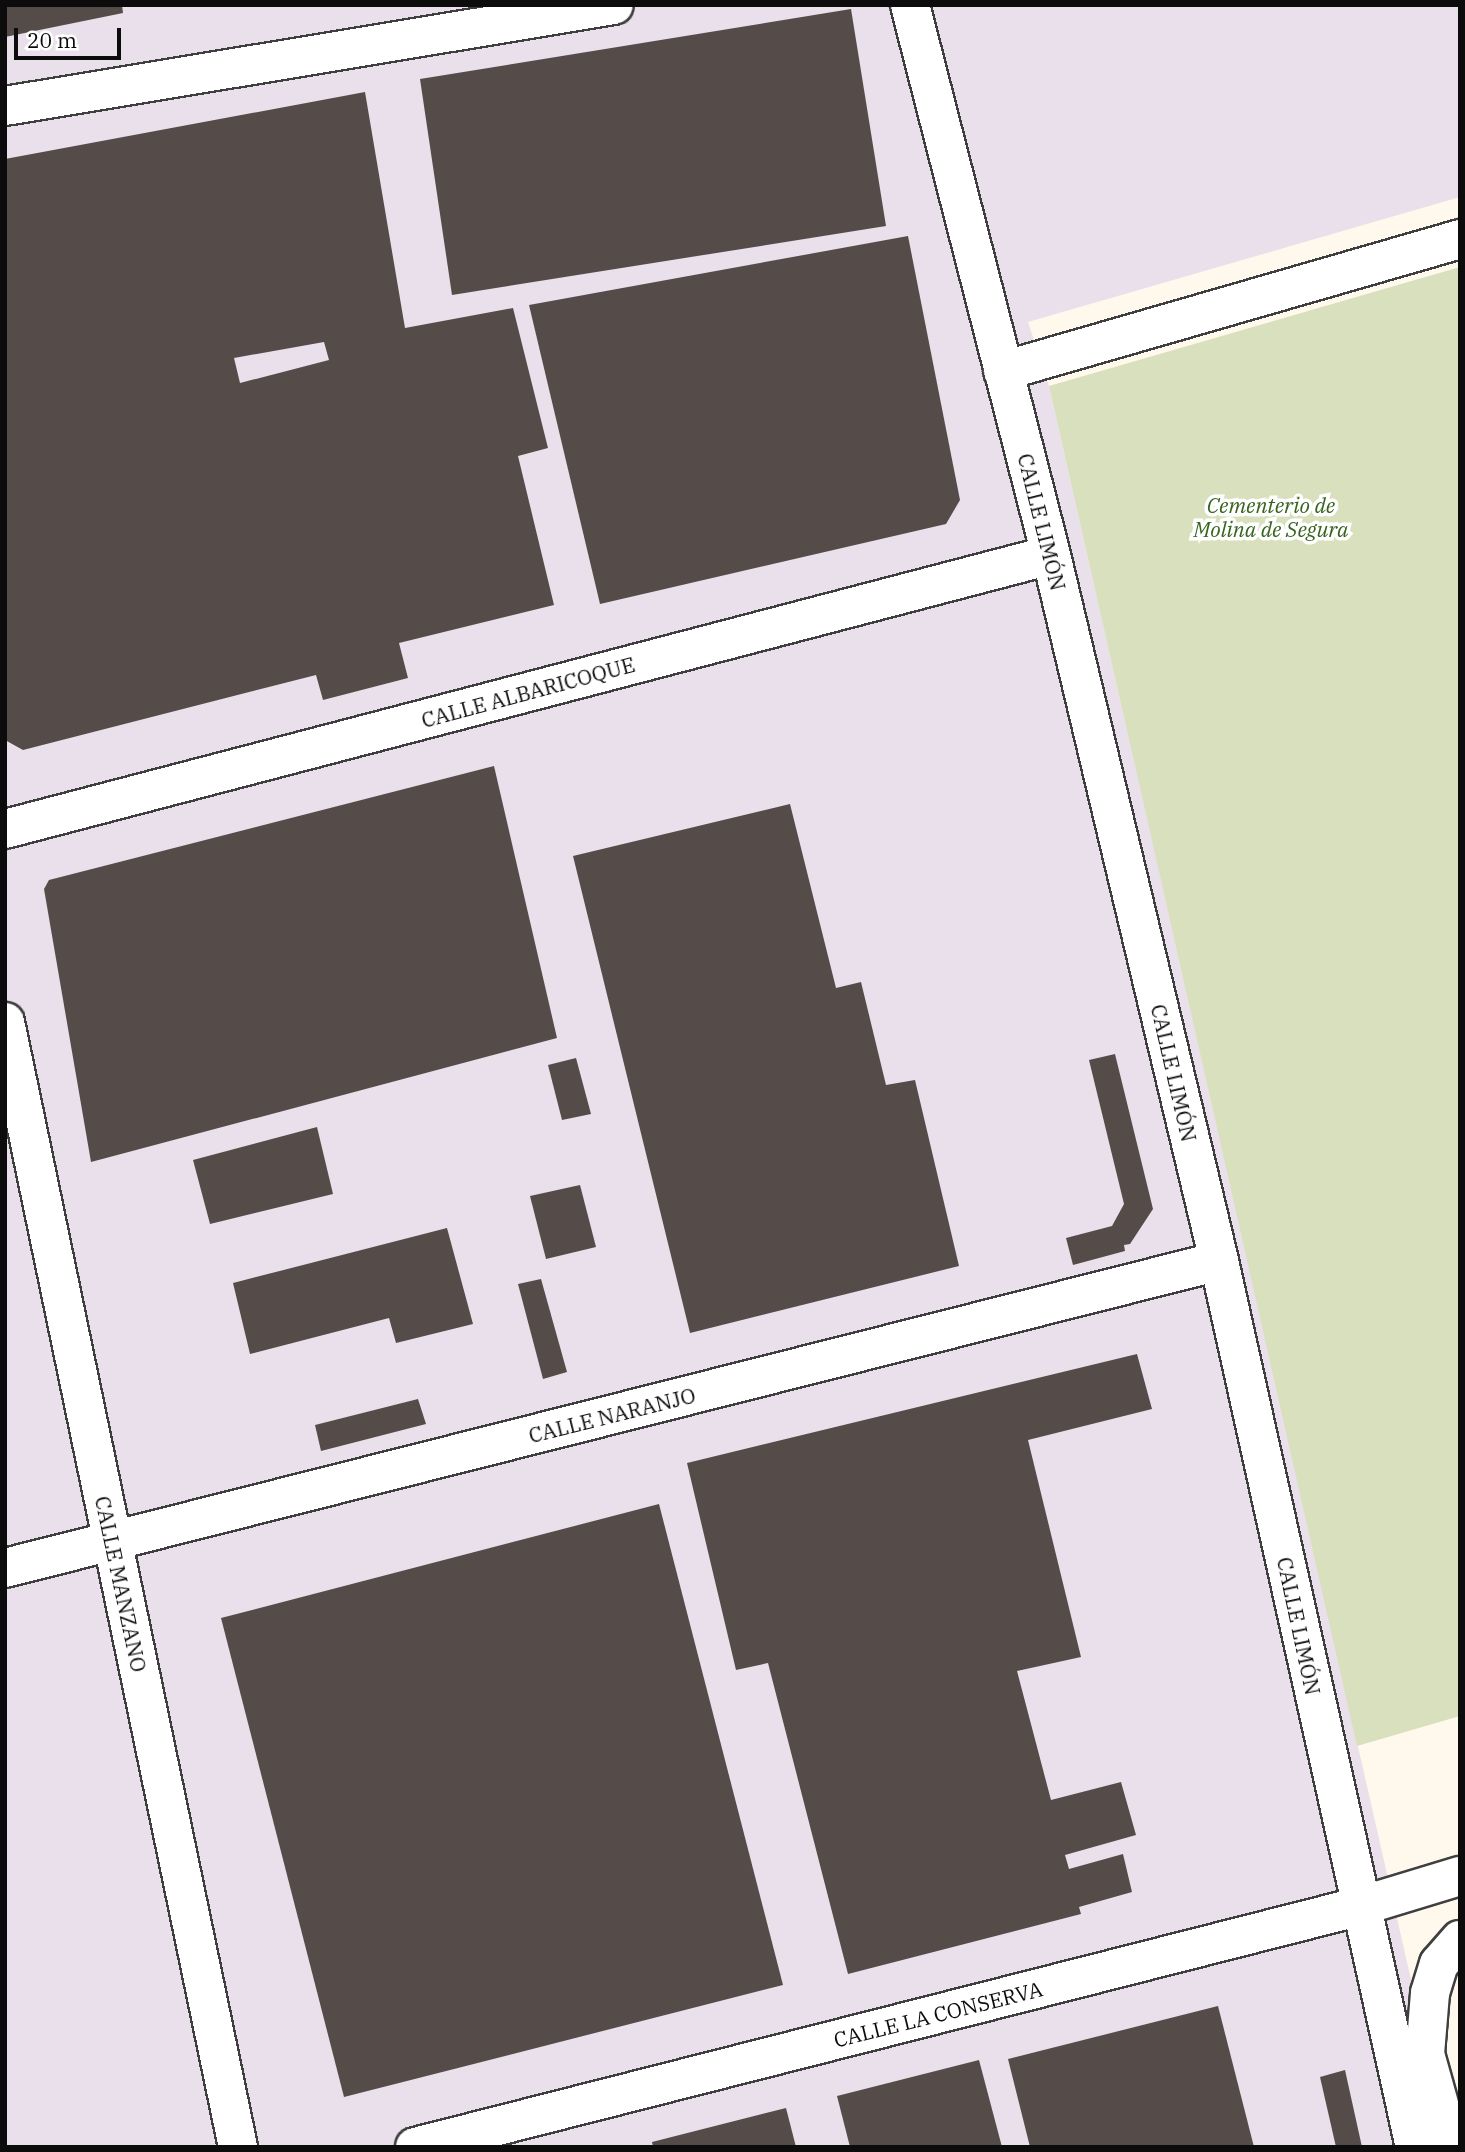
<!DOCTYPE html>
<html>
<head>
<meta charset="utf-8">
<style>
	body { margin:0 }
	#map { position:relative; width:1465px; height:2152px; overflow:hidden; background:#fff8ec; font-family:"IBM Plex Serif",serif }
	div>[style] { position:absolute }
	.industrial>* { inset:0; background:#e9e0eb }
	.cemetery>* { inset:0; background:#d9e0be }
	.building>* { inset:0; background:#554c49 }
	.roads { filter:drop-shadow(2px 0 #3f3f3f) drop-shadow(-2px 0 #3f3f3f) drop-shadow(0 2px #3f3f3f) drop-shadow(0 -2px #3f3f3f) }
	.street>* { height:38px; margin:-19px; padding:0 19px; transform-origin:19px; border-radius:19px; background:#fff }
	span { translate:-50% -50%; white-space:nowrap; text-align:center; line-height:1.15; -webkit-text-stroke:7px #fff; paint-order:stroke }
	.park-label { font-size:21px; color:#36631e; font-style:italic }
	.street-label { font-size:21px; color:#0c0c0c }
	.frame { position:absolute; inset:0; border:7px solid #0c0c0c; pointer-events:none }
	.scale { position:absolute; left:14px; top:28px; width:107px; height:32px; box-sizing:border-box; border:4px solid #0c0c0c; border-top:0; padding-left:9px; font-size:21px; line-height:24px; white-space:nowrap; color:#0c0c0c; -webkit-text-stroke:5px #fff; paint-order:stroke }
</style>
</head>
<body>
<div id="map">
	<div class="industrial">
		<div style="clip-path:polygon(5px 5px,1460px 5px,1460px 197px,1028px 322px,1049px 386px,1449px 2147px,5px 2147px)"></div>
	</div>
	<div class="cemetery">
		<div style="clip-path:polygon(1460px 267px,1460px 1716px,1357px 1746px,1049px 386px)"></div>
	</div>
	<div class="building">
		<div style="clip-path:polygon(5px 5px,122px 5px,123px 13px,5px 37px)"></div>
		<div style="clip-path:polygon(851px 9px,886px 226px,452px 295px,420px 79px)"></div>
		<div style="clip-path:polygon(evenodd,365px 92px,405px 328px,513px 308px,548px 448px,518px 456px,554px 605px,399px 643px,408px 678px,323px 700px,316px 675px,23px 750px,5px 740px,5px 159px,365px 92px,324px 342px,329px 360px,240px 383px,234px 358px,324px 342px)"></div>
		<div style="clip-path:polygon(908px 236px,960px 500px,946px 524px,600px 604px,529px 305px)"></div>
		<div style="clip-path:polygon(494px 766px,557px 1038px,91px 1162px,44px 889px,49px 880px)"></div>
		<div style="clip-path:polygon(790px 804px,836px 988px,861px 982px,886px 1085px,915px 1080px,959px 1266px,690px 1333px,573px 856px)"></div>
		<div style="clip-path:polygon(1115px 1054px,1153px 1209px,1130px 1244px,1124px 1245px,1125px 1251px,1073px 1265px,1066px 1238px,1112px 1226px,1124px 1204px,1089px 1060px)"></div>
		<div style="clip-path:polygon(576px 1058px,591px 1114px,562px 1120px,548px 1065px)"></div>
		<div style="clip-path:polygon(317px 1127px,333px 1194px,210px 1224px,193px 1160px)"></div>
		<div style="clip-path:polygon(580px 1185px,596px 1247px,546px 1259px,530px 1196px)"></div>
		<div style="clip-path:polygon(447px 1228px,473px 1324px,396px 1343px,389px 1318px,250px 1354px,233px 1283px)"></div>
		<div style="clip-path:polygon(541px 1279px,567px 1372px,543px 1379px,518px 1284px)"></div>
		<div style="clip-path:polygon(1137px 1354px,1152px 1409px,1028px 1440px,1081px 1657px,1017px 1671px,1051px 1800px,1121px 1782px,1136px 1835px,1065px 1855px,1069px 1869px,1123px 1854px,1132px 1892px,1079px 1907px,1081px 1914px,848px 1974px,768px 1663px,736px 1670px,687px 1463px)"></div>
		<div style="clip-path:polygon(418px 1399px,426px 1424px,321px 1451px,315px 1425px)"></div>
		<div style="clip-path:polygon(659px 1504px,783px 1985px,344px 2097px,221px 1618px)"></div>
		<div style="clip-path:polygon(1218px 2006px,1254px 2147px,1030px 2147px,1008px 2059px)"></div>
		<div style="clip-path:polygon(979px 2060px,1002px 2147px,850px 2147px,837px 2096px)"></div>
		<div style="clip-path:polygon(1345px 2070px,1362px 2147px,1336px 2147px,1320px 2077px)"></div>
		<div style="clip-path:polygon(786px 2108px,796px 2147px,653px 2147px,652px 2142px)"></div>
	</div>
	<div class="roads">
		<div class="street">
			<div style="left:910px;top:5px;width:568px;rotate:75.62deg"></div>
			<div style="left:1051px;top:555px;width:726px;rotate:76.61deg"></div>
			<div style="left:1219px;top:1261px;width:907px;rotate:77.53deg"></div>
			<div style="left:5px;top:106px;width:617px;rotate:-9.42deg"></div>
			<div style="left:1003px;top:371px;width:476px;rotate:-16.1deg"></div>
			<div style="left:5px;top:829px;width:1081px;rotate:-14.68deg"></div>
			<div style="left:5px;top:1022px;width:1149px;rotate:78.3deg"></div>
			<div style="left:5px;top:1568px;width:1252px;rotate:-14.19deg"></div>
			<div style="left:415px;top:2147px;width:976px;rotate:-14.29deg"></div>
			<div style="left:1361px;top:1906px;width:103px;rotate:-16.9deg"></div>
			<div style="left:1451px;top:2147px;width:97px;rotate:-105.6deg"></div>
			<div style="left:1425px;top:2054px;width:61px;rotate:-85.3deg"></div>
			<div style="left:1430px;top:1993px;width:30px;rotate:-73deg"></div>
			<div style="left:1439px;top:1964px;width:32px;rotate:-49deg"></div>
		</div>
	</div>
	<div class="park-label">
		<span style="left:1271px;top:517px">Cementerio de<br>Molina de Segura</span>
	</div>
	<div class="street-label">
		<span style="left:1042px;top:522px;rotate:76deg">CALLE LIMÓN</span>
		<span style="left:528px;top:692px;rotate:-15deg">CALLE ALBARICOQUE</span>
		<span style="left:1174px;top:1073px;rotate:77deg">CALLE LIMÓN</span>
		<span style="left:612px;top:1415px;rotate:-14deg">CALLE NARANJO</span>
		<span style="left:121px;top:1584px;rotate:78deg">CALLE MANZANO</span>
		<span style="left:1299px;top:1626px;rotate:78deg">CALLE LIMÓN</span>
		<span style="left:938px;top:2014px;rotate:-14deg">CALLE LA CONSERVA</span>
	</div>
	<div class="frame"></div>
	<div class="scale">20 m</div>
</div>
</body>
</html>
